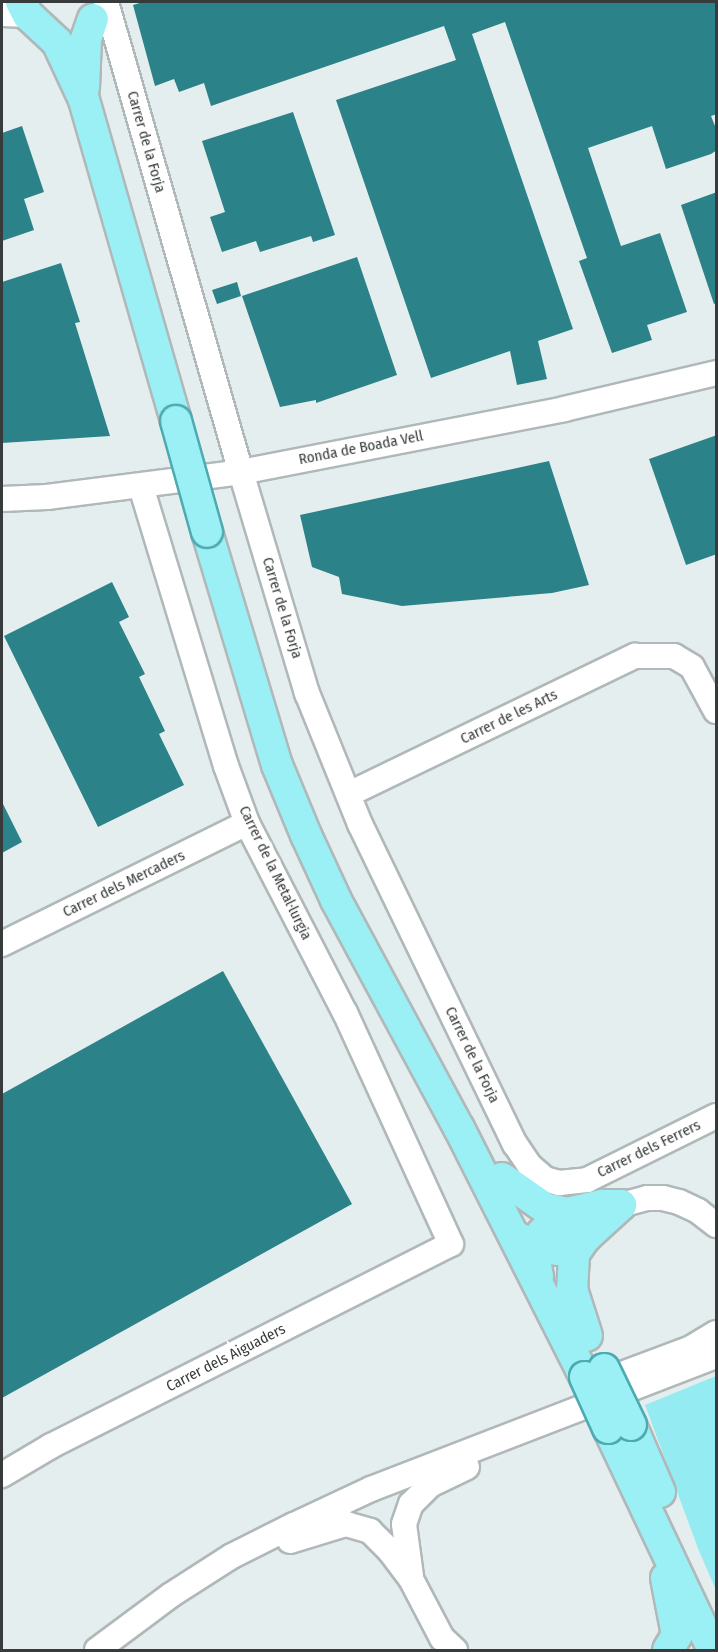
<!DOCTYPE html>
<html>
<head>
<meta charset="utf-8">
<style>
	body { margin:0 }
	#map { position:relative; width:718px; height:1652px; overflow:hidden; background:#e5eeee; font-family:"Fira Sans Condensed",sans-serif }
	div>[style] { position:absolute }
	.green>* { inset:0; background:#94ebf2 }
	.building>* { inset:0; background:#2b8288 }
	.roads { filter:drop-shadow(2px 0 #b0b8b9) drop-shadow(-2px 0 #b0b8b9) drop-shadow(0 2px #b0b8b9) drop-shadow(0 -2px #b0b8b9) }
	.minor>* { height:24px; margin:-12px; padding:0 12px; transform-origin:12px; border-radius:12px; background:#fff }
	.major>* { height:30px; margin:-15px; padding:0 15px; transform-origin:15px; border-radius:15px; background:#9bf0f5 }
	.bridges { filter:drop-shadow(2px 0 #4daab0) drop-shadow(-2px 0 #4daab0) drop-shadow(0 2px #4daab0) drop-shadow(0 -2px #4daab0) }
	.major-bridge>* { height:30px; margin:-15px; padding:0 15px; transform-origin:15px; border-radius:15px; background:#9bf0f5 }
	span { translate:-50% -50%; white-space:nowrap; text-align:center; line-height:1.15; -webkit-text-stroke:6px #fff; paint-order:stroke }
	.street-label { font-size:15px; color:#383b3b }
	.frame { position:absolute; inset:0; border:3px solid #383b3b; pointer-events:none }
</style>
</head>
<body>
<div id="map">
	<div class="green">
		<div style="clip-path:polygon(716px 1376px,716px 1590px,699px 1551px,645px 1405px)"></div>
	</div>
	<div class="building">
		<div style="clip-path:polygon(143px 2px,717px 2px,717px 114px,711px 116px,717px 131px,717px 150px,711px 154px,666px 169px,652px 126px,588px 148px,621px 246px,660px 233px,687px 312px,647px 325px,652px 340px,612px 353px,579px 261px,587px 258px,505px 22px,472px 34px,573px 329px,538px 341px,547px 379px,517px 385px,510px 351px,431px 378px,336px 100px,456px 60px,444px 26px,211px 106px,204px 83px,179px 92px,174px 79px,155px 86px,133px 5px)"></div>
		<div style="clip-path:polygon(293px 112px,335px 235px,313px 242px,311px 236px,260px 252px,256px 241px,222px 252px,210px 217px,225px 212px,202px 141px)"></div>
		<div style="clip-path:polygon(22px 126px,44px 192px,24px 199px,34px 230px,2px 241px,2px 133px)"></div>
		<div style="clip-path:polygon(717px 192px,717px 303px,714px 304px,681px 205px)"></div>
		<div style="clip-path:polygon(357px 257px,397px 375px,316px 403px,316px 400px,280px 407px,242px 296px)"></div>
		<div style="clip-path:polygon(61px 263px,80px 322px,75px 323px,110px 436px,2px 443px,2px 282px)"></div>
		<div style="clip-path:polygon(237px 282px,241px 296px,217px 304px,212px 290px)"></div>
		<div style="clip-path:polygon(717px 435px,717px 554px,686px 565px,649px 459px)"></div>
		<div style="clip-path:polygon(549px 461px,589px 585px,552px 593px,402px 606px,342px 594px,339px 577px,312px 567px,300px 515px)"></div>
		<div style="clip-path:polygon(112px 582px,129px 617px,119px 622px,145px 674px,139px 677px,165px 731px,159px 734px,184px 785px,98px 827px,4px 636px)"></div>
		<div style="clip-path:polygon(2px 802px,22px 842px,2px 853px)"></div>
		<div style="clip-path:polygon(223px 971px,352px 1204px,2px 1398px,2px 1094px)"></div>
	</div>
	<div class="roads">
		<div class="minor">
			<div style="left:106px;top:2px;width:489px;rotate:74deg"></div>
			<div style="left:241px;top:472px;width:231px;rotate:73.4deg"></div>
			<div style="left:307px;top:693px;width:141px;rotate:68deg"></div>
			<div style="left:360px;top:824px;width:356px;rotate:64.2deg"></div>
			<div style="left:515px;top:1144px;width:25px;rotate:56deg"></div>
			<div style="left:529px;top:1165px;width:21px;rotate:41deg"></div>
			<div style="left:545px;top:1179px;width:15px;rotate:16deg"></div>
			<div style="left:559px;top:1183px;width:28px;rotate:-6deg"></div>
			<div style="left:587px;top:1180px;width:144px;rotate:-26.4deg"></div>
			<div style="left:2px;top:14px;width:26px;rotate:2deg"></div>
			<div style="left:2px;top:499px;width:45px;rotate:-2.5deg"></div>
			<div style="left:47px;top:497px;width:196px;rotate:-7.3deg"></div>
			<div style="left:241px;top:472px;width:329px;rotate:-11deg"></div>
			<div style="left:564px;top:409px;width:156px;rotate:-13.3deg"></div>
			<div style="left:349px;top:794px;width:318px;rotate:-25.8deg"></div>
			<div style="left:635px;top:656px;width:39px"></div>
			<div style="left:674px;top:656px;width:21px;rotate:31deg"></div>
			<div style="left:692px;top:667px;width:50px;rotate:61.4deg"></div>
			<div style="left:2px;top:944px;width:273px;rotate:-26.3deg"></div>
			<div style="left:621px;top:1205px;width:27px;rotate:-15deg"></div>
			<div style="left:647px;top:1198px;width:16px"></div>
			<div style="left:663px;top:1198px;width:16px;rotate:14deg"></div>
			<div style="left:679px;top:1202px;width:21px;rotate:25deg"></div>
			<div style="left:698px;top:1211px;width:23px;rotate:38deg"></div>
			<div style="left:614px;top:1377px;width:82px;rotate:-20.6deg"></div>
			<div style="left:691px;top:1348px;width:29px;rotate:-31deg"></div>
			<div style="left:2px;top:1475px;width:57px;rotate:-30.6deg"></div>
			<div style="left:51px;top:1446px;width:448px;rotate:-26.8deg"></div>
			<div style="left:451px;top:1244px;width:254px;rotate:-114.6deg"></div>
			<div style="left:345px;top:1013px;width:214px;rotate:-117.3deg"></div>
			<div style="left:247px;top:823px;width:61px;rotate:-110.2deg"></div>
			<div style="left:226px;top:766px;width:293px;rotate:-106.9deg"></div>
			<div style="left:290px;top:1541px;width:59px;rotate:-16.9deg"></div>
			<div style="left:346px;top:1524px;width:25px;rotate:16deg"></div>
			<div style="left:370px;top:1531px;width:28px;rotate:45deg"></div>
			<div style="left:390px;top:1551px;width:35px;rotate:53deg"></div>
			<div style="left:411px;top:1579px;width:67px;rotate:62.3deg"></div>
			<div style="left:442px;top:1638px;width:18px;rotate:43deg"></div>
			<div style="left:411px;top:1576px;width:52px;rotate:-97.7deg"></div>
			<div style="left:404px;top:1524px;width:21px;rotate:-71deg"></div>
			<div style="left:411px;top:1504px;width:27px;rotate:-45deg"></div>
			<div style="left:430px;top:1485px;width:41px;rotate:-25.9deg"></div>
			<div style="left:97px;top:1650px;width:92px;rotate:-36.6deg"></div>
			<div style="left:171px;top:1595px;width:72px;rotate:-32.6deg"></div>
			<div style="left:232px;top:1556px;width:69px;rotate:-26.6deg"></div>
			<div style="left:294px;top:1525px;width:85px;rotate:-25.1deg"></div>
			<div style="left:371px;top:1489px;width:370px;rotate:-21.1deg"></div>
		</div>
		<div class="major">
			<div style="left:21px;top:2px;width:15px;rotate:62deg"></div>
			<div style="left:28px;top:15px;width:40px;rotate:43deg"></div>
			<div style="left:57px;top:42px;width:64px;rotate:65deg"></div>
			<div style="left:84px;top:100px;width:334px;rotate:74deg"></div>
			<div style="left:84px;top:88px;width:49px;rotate:-87.7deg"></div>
			<div style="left:86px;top:39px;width:21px;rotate:-71deg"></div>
			<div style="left:207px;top:532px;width:243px;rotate:73.3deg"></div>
			<div style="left:277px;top:765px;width:76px;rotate:67.5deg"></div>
			<div style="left:306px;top:835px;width:72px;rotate:65.2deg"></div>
			<div style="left:336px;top:900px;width:259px;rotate:61.7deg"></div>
			<div style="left:459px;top:1128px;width:279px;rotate:63.2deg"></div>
			<div style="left:502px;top:1178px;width:52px;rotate:34.9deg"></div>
			<div style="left:545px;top:1208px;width:23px;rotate:13deg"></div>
			<div style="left:519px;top:1238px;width:20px;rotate:27deg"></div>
			<div style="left:537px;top:1247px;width:21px;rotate:8deg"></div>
			<div style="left:558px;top:1250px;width:30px;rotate:-24deg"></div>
			<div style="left:585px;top:1238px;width:49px;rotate:-42.5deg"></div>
			<div style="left:585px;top:1238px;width:19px;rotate:125deg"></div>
			<div style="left:574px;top:1254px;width:35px;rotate:93deg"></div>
			<div style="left:572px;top:1289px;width:49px;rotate:72.3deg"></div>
			<div style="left:538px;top:1276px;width:21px;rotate:-101deg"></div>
			<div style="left:534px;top:1255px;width:23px;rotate:-70deg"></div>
			<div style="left:542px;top:1233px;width:32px;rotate:-39deg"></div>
			<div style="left:567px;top:1213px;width:37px;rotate:-13deg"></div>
			<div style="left:603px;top:1205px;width:18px"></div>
			<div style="left:631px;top:1425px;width:73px;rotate:66.6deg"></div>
			<div style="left:608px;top:1428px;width:246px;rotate:64.7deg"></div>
			<div style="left:666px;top:1578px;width:58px;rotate:79.1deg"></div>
			<div style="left:677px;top:1635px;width:17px;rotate:121deg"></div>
		</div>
	</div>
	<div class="bridges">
		<div class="major-bridge">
			<div style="left:176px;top:421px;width:115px;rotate:74.4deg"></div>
			<div style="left:604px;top:1369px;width:62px;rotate:64.3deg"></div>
			<div style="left:585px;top:1377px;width:56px;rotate:65.7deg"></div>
		</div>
	</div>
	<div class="street-label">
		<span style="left:146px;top:142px;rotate:74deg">Carrer de la Forja</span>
		<span style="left:361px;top:448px;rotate:-11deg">Ronda de Boada Vell</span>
		<span style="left:282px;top:608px;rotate:73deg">Carrer de la Forja</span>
		<span style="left:509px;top:717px;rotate:-26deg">Carrer de les Arts</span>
		<span style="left:275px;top:873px;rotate:64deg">Carrer de la Metal·lurgia</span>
		<span style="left:124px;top:884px;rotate:-26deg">Carrer dels Mercaders</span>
		<span style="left:472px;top:1055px;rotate:64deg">Carrer de la Forja</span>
		<span style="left:649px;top:1149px;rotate:-26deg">Carrer dels Ferrers</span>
		<span style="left:226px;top:1358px;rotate:-27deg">Carrer dels Aiguaders</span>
	</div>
	<div class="frame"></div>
</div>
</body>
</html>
